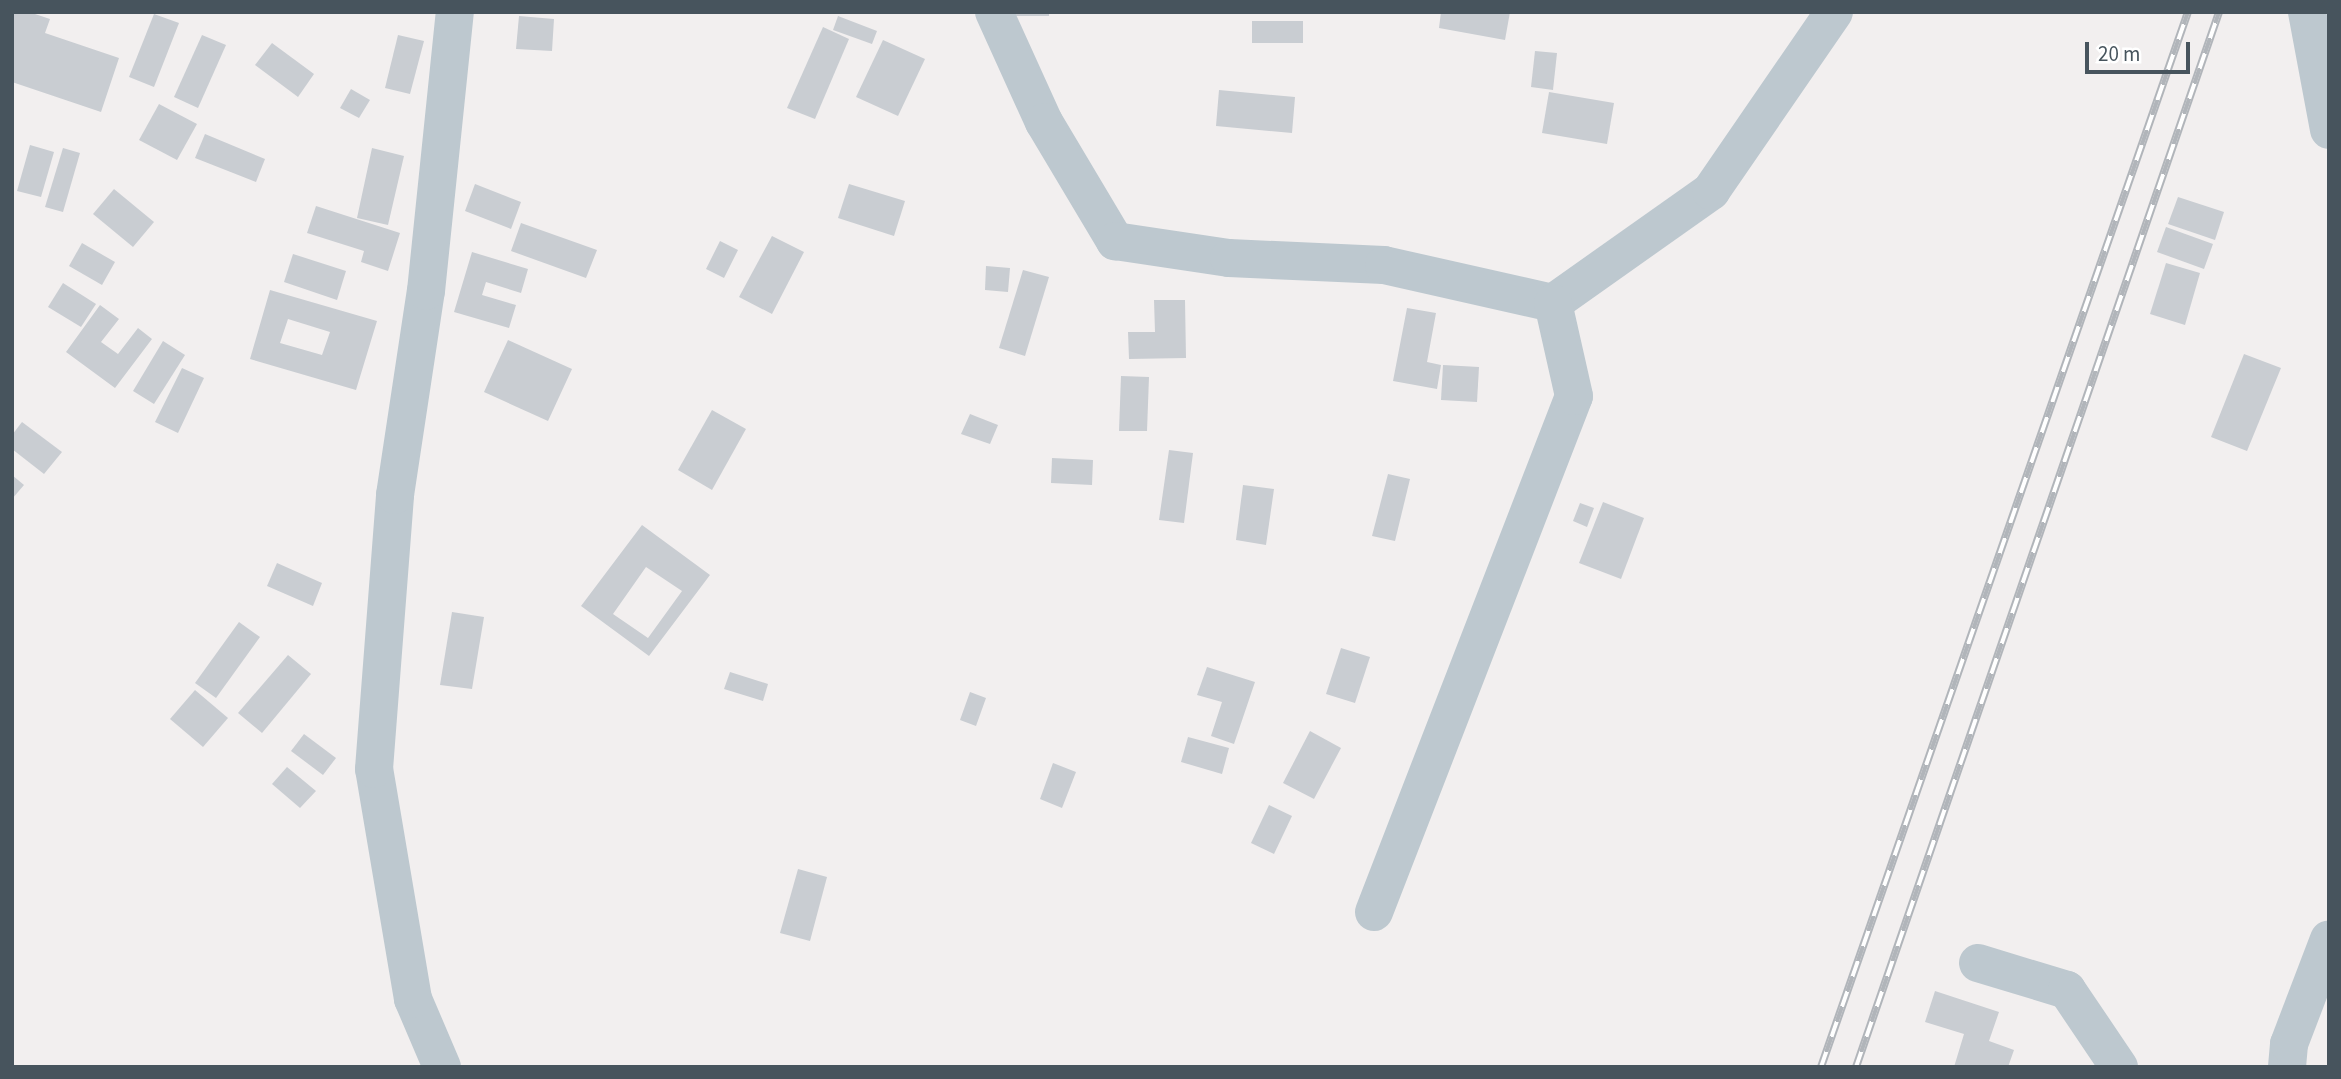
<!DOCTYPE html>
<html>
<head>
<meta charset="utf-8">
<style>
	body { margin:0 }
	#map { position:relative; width:2341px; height:1079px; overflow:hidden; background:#f2efef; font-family:"Source Sans 3",sans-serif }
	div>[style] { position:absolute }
	.building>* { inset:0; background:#c9cdd2 }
	.minor>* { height:38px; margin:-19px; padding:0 19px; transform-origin:19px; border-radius:19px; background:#bdc8cf }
	.rail>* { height:8px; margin-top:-4px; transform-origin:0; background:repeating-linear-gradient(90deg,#fff 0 16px,#b1b5ba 0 32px); box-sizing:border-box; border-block:2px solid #b1b5ba }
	span { translate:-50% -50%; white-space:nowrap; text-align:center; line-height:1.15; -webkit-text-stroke:5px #fff; paint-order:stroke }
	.frame { position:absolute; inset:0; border:14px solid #47545d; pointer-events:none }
	.scale { position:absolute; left:2085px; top:42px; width:105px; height:32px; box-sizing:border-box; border:4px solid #47545d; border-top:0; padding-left:9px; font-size:21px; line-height:24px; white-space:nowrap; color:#47545d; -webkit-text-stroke:5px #fff; paint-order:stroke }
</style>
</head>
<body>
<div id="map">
	<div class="building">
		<div style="clip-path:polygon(12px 12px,29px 12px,50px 19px,45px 33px,119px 58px,101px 112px,12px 82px)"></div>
		<div style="clip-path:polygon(1011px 12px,1049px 12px,1049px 16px,1011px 16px)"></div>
		<div style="clip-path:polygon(1441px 12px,1510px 12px,1505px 40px,1439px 28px)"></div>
		<div style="clip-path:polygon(154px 14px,179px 23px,154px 87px,129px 77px)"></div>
		<div style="clip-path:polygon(519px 16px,554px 19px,552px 51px,516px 49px)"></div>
		<div style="clip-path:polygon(838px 16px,877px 31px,872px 44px,833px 30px)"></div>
		<div style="clip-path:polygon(1252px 21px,1303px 21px,1303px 43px,1252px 43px)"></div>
		<div style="clip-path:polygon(823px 27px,849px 39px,815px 119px,787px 108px)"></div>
		<div style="clip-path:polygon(202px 35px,226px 45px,198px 108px,174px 97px)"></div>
		<div style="clip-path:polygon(398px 35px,424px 41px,410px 94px,385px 88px)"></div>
		<div style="clip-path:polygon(883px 40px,925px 59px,898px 116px,856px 97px)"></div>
		<div style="clip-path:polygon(272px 43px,314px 74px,298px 97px,255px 65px)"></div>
		<div style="clip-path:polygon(1535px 51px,1557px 53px,1553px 90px,1531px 87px)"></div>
		<div style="clip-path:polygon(351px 89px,370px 100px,359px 118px,340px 108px)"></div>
		<div style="clip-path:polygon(1219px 90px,1295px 97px,1292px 133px,1216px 126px)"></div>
		<div style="clip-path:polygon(1549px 92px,1614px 103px,1607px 144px,1542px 133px)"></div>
		<div style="clip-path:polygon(159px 104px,197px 124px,177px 160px,139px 140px)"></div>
		<div style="clip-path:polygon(205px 134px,265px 159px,256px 182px,195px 158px)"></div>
		<div style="clip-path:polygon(30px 145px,54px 152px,41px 197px,17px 191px)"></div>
		<div style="clip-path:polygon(63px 148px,80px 153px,63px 212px,45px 207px)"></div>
		<div style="clip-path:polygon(372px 148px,404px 156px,388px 225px,357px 218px)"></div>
		<div style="clip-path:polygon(475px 184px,521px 202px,511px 229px,465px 211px)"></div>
		<div style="clip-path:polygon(849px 184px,905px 201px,894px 236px,838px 218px)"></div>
		<div style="clip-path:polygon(114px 189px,154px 222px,133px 247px,93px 214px)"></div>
		<div style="clip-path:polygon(2178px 197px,2224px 212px,2215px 240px,2168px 224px)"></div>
		<div style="clip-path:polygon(316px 206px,400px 233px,388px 271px,361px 262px,364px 251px,307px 233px)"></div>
		<div style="clip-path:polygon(521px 223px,597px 250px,586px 278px,511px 251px)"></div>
		<div style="clip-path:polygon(2166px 227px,2213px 244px,2204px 269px,2157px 252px)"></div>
		<div style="clip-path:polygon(772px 236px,804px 252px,772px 314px,739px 297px)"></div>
		<div style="clip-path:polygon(720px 241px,738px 250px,724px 278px,706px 269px)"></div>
		<div style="clip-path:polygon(82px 243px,115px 262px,102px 285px,69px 266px)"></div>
		<div style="clip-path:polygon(472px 252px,528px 269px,521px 293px,486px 282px,482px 295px,516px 305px,509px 328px,454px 312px)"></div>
		<div style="clip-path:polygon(293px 254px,346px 271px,337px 300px,284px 282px)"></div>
		<div style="clip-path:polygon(2166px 263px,2200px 273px,2185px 325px,2150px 314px)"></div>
		<div style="clip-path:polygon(986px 266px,1010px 268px,1008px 292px,985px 290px)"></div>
		<div style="clip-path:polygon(1023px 270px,1049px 277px,1025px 356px,999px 348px)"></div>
		<div style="clip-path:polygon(63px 283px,96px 304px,81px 327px,48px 307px)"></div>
		<div style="clip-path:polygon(evenodd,270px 290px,377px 321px,356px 390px,250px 359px,270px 290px,288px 319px,330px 332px,322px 355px,280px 343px,288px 319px)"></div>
		<div style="clip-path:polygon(1154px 300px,1185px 300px,1186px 358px,1129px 359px,1128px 332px,1155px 332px)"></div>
		<div style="clip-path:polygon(100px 305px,119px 319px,101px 342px,118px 354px,138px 328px,152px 339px,115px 388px,66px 352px)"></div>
		<div style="clip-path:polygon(1407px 308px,1436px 313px,1427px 362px,1441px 365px,1437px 389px,1393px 381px)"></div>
		<div style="clip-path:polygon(508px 340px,572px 369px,548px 421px,484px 392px)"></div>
		<div style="clip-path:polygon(163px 341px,185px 355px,154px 404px,133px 391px)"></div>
		<div style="clip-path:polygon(2244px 354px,2281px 368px,2247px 451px,2211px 437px)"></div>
		<div style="clip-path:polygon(1443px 365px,1479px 367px,1477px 402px,1441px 400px)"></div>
		<div style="clip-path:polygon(182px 368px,204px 378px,178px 433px,155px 422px)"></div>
		<div style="clip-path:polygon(1121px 376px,1149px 377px,1147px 431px,1119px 431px)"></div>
		<div style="clip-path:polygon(712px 410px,746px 429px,712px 490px,678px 470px)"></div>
		<div style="clip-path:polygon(970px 414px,998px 425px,990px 444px,961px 434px)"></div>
		<div style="clip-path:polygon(22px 422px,62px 452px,44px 474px,12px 449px,12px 435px)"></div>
		<div style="clip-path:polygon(1169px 450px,1193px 453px,1184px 523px,1159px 520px)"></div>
		<div style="clip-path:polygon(1052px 458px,1093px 460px,1092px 485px,1051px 483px)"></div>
		<div style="clip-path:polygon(1388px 474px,1410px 479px,1395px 541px,1372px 536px)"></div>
		<div style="clip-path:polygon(12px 475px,24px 485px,12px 499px)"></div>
		<div style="clip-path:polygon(1243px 485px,1274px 489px,1266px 545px,1236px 540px)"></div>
		<div style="clip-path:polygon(1603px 502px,1644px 518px,1621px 579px,1579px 563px)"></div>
		<div style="clip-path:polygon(1580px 503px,1594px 508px,1587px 527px,1573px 521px)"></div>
		<div style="clip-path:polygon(evenodd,642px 525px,710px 575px,649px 656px,581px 606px,642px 525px,646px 567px,682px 591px,648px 638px,613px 614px,646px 567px)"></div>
		<div style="clip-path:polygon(277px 563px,322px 583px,313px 606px,267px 586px)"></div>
		<div style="clip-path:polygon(452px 612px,484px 617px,472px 689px,440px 685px)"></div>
		<div style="clip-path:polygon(239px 622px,260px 637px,216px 698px,195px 683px)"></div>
		<div style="clip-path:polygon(1341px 648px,1370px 657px,1355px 703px,1326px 694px)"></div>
		<div style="clip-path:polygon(288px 655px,311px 674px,262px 733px,238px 713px)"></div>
		<div style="clip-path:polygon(1207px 667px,1255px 682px,1234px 744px,1211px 736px,1222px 702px,1197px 695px)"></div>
		<div style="clip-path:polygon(730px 672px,768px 684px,763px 701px,724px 689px)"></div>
		<div style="clip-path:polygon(195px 690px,228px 718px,203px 747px,170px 719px)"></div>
		<div style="clip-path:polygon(970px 692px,986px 698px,976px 726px,960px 720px)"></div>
		<div style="clip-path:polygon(1310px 731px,1341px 748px,1314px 799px,1283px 783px)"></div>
		<div style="clip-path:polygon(304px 734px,336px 758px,323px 775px,291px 751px)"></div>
		<div style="clip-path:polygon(1188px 737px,1229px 748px,1222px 774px,1181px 762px)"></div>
		<div style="clip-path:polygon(1053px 763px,1076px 772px,1062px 808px,1040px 799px)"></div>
		<div style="clip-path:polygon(287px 767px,316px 791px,300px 808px,272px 784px)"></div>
		<div style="clip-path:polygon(1269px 805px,1292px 816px,1274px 854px,1251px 843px)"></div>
		<div style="clip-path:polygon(798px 869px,827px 877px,810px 941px,780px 933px)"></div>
		<div style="clip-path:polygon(1935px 991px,1999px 1012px,1989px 1041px,2014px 1050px,2008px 1067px,1954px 1067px,1964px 1034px,1925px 1022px)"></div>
	</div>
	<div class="minor">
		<div style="left:994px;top:12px;width:121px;rotate:65.6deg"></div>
		<div style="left:1044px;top:122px;width:139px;rotate:59.2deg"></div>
		<div style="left:1115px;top:241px;width:115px;rotate:8.5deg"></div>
		<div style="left:1229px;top:258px;width:155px;rotate:2.6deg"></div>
		<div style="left:1384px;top:265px;width:173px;rotate:12.7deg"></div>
		<div style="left:1553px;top:303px;width:194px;rotate:-35.3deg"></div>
		<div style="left:1711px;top:191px;width:217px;rotate:-55.5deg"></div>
		<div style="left:2307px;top:12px;width:120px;rotate:79.4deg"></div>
		<div style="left:1374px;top:912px;width:553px;rotate:-68.81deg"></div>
		<div style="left:1574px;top:396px;width:95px;rotate:-102.7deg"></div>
		<div style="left:1978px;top:963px;width:93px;rotate:16.9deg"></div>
		<div style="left:2067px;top:990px;width:93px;rotate:56deg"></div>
		<div style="left:442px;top:1067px;width:74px;rotate:-113.1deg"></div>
		<div style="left:413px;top:999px;width:233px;rotate:-99.6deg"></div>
		<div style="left:374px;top:769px;width:275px;rotate:-85.6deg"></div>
		<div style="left:395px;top:495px;width:206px;rotate:-81.4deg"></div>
		<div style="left:426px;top:291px;width:281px;rotate:-84.1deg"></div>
		<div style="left:2287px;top:1067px;width:23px;rotate:-85deg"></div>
		<div style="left:2289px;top:1044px;width:112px;rotate:-69.1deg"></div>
	</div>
	<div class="rail">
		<div style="left:1821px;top:1067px;width:1117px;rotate:-70.82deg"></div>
		<div style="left:1856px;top:1067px;width:1116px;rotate:-71.01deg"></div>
	</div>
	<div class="frame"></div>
	<div class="scale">20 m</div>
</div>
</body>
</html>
